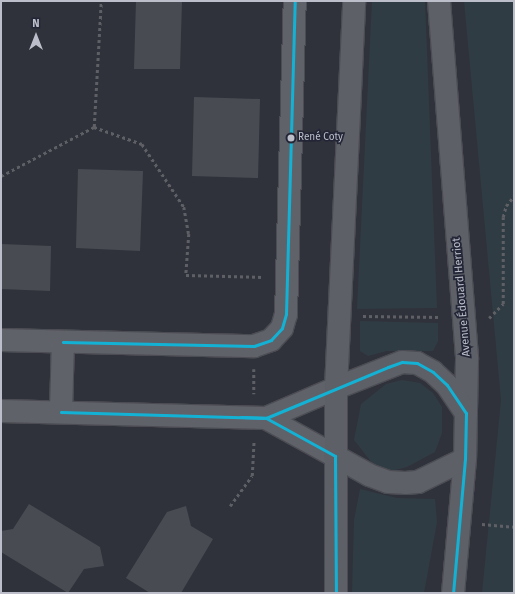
<!DOCTYPE html>
<html>
<head>
<meta charset="utf-8">
<style>
	body { margin:0 }
	#map { position:relative; width:515px; height:594px; overflow:hidden; background:#30323b; font-family:"Fira Sans",sans-serif }
	div>[style] { position:absolute }
	.green>* { inset:0; background:#303c43 }
	.building>* { inset:0; background:#494b52 }
	.path>* { height:2.5px; margin-top:-1.25px; transform-origin:0; background:repeating-linear-gradient(90deg,#5e6066 0 3px,transparent 0 6px) }
	.roads { filter:drop-shadow(1px 0 #4c4d54) drop-shadow(-1px 0 #4c4d54) drop-shadow(0 1px #4c4d54) drop-shadow(0 -1px #4c4d54) }
	.street>* { height:22px; margin:-11px; padding:0 11px; transform-origin:11px; border-radius:11px; background:#606269 }
	.secondary>* { height:22px; margin:-11px; padding:0 11px; transform-origin:11px; border-radius:11px; background:#5e6068 }
	.bus-1>* { height:3px; margin:-1.5px; padding:0 1.5px; transform-origin:1.5px; border-radius:1.5px; background:#13b2d5 }
	.dots>* { width:11px; height:11px; translate:-50% -50%; box-sizing:border-box; border:2px solid #232636; border-radius:50% }
	span { translate:-50% -50%; white-space:nowrap; text-align:center; line-height:1.15; -webkit-text-stroke:3.5px #232636; paint-order:stroke }
	.bus-label { font-size:10px; color:#bcbeca }
	.left { translate:0 -50%; text-align:left }
	.street-label { font-size:11px; color:#bcbeca }
	.frame { position:absolute; inset:0; border:2px solid #bcbeca; pointer-events:none }
	.north { position:absolute; left:16px; top:16px; width:40px; height:40px; -webkit-text-stroke:3px #232636; paint-order:stroke; rotate:0deg; font-size:11px; font-weight:700; line-height:16px; text-align:center; color:#bcbeca }
	.north::after { content:''; display:block; margin:auto; width:14px; height:18px; background:#bcbeca; clip-path:polygon(50% 0,100% 100%,50% 72%,0 100%) }
</style>
</head>
<body>
<div id="map">
	<div class="green">
		<div style="clip-path:polygon(372px 1px,425px 1px,437px 308px,357px 309px)"></div>
		<div style="clip-path:polygon(464px 1px,514px 1px,514px 593px,482px 593px,501px 400px)"></div>
		<div style="clip-path:polygon(360px 321px,438px 323px,438px 341px,433px 351px,387px 351px,368px 356px,360px 351px)"></div>
		<div style="clip-path:polygon(402px 380px,420px 383px,433px 393px,442px 407px,442px 433px,435px 452px,407px 467px,391px 471px,372px 463px,354px 440px,361px 404px,386px 384px)"></div>
		<div style="clip-path:polygon(360px 489px,397px 498px,435px 499px,437px 522px,424px 593px,352px 593px,354px 520px)"></div>
	</div>
	<div class="building">
		<div style="clip-path:polygon(136px 1px,182px 1px,180px 69px,134px 69px)"></div>
		<div style="clip-path:polygon(194px 97px,260px 99px,258px 178px,192px 176px)"></div>
		<div style="clip-path:polygon(78px 169px,143px 171px,140px 251px,76px 248px)"></div>
		<div style="clip-path:polygon(1px 244px,51px 246px,50px 291px,1px 289px)"></div>
		<div style="clip-path:polygon(29px 504px,100px 547px,104px 566px,84px 569px,68px 593px,1px 552px,1px 531px,13px 529px)"></div>
		<div style="clip-path:polygon(186px 506px,191px 526px,213px 539px,181px 593px,150px 593px,126px 578px,167px 512px)"></div>
	</div>
	<div class="path">
		<div style="left:94px;top:127px;width:51px;rotate:19.5deg"></div>
		<div style="left:142px;top:144px;width:76px;rotate:56.3deg"></div>
		<div style="left:184px;top:207px;width:27px;rotate:80deg"></div>
		<div style="left:189px;top:234px;width:41px;rotate:94.2deg"></div>
		<div style="left:186px;top:275px;width:77px;rotate:1.5deg"></div>
		<div style="left:1px;top:176px;width:105px;rotate:-27.8deg"></div>
		<div style="left:94px;top:127px;width:126px;rotate:-86.8deg"></div>
		<div style="left:363px;top:316px;width:77px;rotate:0.7deg"></div>
		<div style="left:489px;top:318px;width:20px;rotate:-45deg"></div>
		<div style="left:503px;top:304px;width:87px;rotate:-90deg"></div>
		<div style="left:503px;top:217px;width:11px;rotate:-75deg"></div>
		<div style="left:506px;top:206px;width:13px;rotate:-51deg"></div>
		<div style="left:254px;top:369px;width:25px;rotate:90deg"></div>
		<div style="left:230px;top:506px;width:37px;rotate:-54deg"></div>
		<div style="left:252px;top:476px;width:35px;rotate:-87deg"></div>
		<div style="left:482px;top:524px;width:32px;rotate:5deg"></div>
	</div>
	<div class="roads">
		<div class="street">
			<div style="left:1px;top:340px;width:253px;rotate:1.4deg"></div>
			<div style="left:254px;top:346px;width:18px;rotate:-19deg"></div>
			<div style="left:271px;top:340px;width:16px;rotate:-47deg"></div>
			<div style="left:282px;top:328px;width:15px;rotate:-74deg"></div>
			<div style="left:286px;top:314px;width:313px;rotate:-88.4deg"></div>
			<div style="left:1px;top:411px;width:265px;rotate:1.5deg"></div>
			<div style="left:266px;top:418px;width:76px;rotate:-23.2deg"></div>
			<div style="left:61px;top:412px;width:70px;rotate:-88.4deg"></div>
			<div style="left:266px;top:418px;width:79px;rotate:28.8deg"></div>
		</div>
		<div class="secondary">
			<div style="left:439px;top:1px;width:359px;rotate:85.5deg"></div>
			<div style="left:467px;top:359px;width:100px;rotate:91.1deg"></div>
			<div style="left:465px;top:459px;width:135px;rotate:95.1deg"></div>
			<div style="left:336px;top:388px;width:71px;rotate:-21.5deg"></div>
			<div style="left:402px;top:362px;width:15px;rotate:4deg"></div>
			<div style="left:417px;top:363px;width:18px;rotate:29deg"></div>
			<div style="left:433px;top:372px;width:19px;rotate:43deg"></div>
			<div style="left:447px;top:385px;width:34px;rotate:56deg"></div>
			<div style="left:335px;top:456px;width:39px;rotate:29deg"></div>
			<div style="left:369px;top:475px;width:20px;rotate:20deg"></div>
			<div style="left:388px;top:482px;width:17px;rotate:3deg"></div>
			<div style="left:405px;top:483px;width:13px;rotate:-4deg"></div>
			<div style="left:418px;top:482px;width:52px;rotate:-26.1deg"></div>
			<div style="left:336px;top:593px;width:205px;rotate:-90deg"></div>
			<div style="left:336px;top:388px;width:387px;rotate:-87.3deg"></div>
		</div>
	</div>
	<div class="bus-1">
		<div style="left:63px;top:342px;width:191px;rotate:1.2deg"></div>
		<div style="left:254px;top:346px;width:18px;rotate:-19deg"></div>
		<div style="left:271px;top:340px;width:16px;rotate:-47deg"></div>
		<div style="left:282px;top:328px;width:15px;rotate:-74deg"></div>
		<div style="left:286px;top:314px;width:313px;rotate:-88.4deg"></div>
		<div style="left:61px;top:412px;width:205px;rotate:1.7deg"></div>
		<div style="left:266px;top:418px;width:132px;rotate:-22.7deg"></div>
		<div style="left:388px;top:367px;width:15px;rotate:-20deg"></div>
		<div style="left:402px;top:362px;width:15px;rotate:4deg"></div>
		<div style="left:417px;top:363px;width:18px;rotate:29deg"></div>
		<div style="left:433px;top:372px;width:19px;rotate:43deg"></div>
		<div style="left:447px;top:385px;width:34px;rotate:56deg"></div>
		<div style="left:466px;top:413px;width:46px;rotate:91.2deg"></div>
		<div style="left:465px;top:459px;width:135px;rotate:95.1deg"></div>
		<div style="left:241px;top:417px;width:25px;rotate:2deg"></div>
		<div style="left:266px;top:418px;width:79px;rotate:28.8deg"></div>
		<div style="left:335px;top:456px;width:137px;rotate:89.6deg"></div>
	</div>
	<div class="dots">
		<div style="left:291px;top:138px;background:#bcbeca"></div>
	</div>
	<div class="bus-label">
		<span class="left" style="left:298px;top:138px">René Coty</span>
	</div>
	<div class="street-label">
		<span style="left:462px;top:297px;rotate:-95deg">Avenue Édouard Herriot</span>
	</div>
	<div class="frame"></div>
	<div class="north">N</div>
</div>
</body>
</html>
